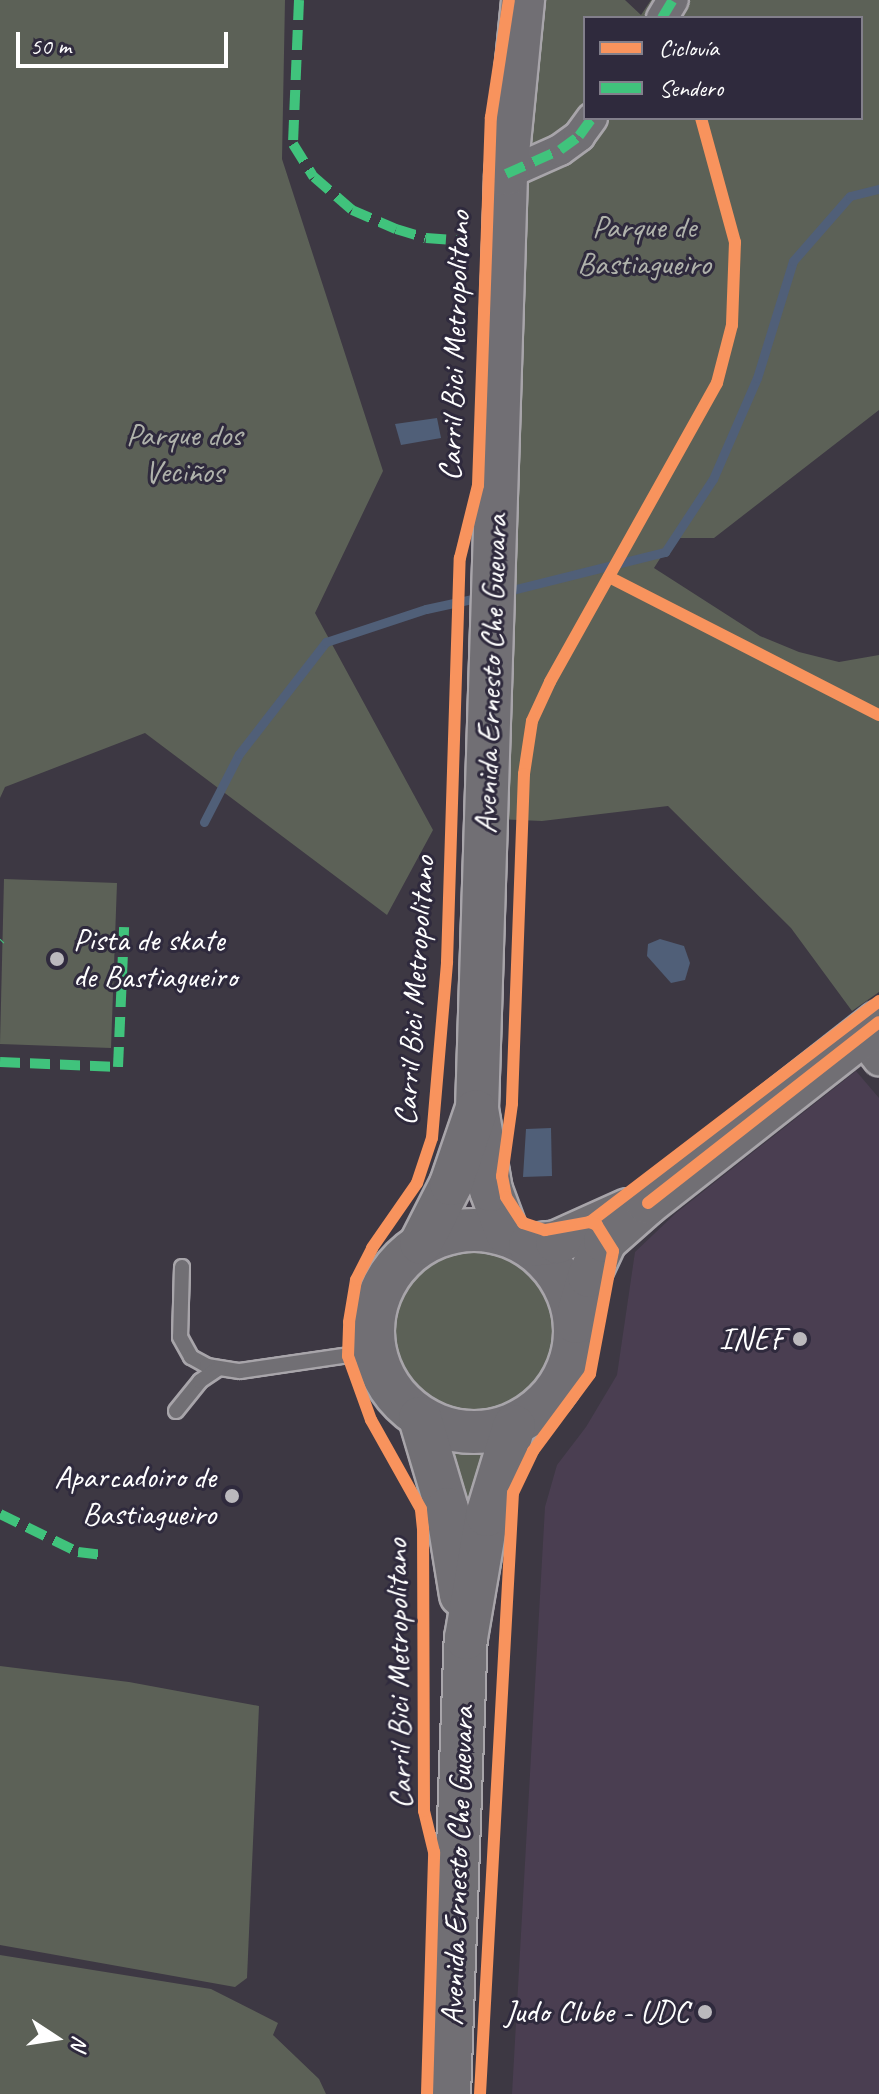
<!DOCTYPE html>
<html>
<head>
<meta charset="utf-8">
<style>
	body { margin:0 }
	#map { position:relative; width:879px; height:2094px; overflow:hidden; background:#3d3843; font-family:Caveat,sans-serif }
	div>[style] { position:absolute }
	.built>* { inset:0; background:#4a3e51 }
	.green>* { inset:0; background:#5c6157 }
	.round { border-radius:50% }
	.water>* { inset:0; background:#505f78 }
	.stream>* { height:9px; margin:-4.5px; padding:0 4.5px; transform-origin:4.5px; border-radius:4.5px; background:#505f78 }
	.roads { filter:drop-shadow(2px 0 #a8a5aa) drop-shadow(-2px 0 #a8a5aa) drop-shadow(0 2px #a8a5aa) drop-shadow(0 -2px #a8a5aa) }
	.lane>* { height:14px; margin:-7px; padding:0 7px; transform-origin:7px; border-radius:7px; background:#716f74 }
	.street>* { height:30px; margin:-15px; padding:0 15px; transform-origin:15px; border-radius:15px; background:#716f74 }
	.secondary>* { height:42px; margin:-21px; padding:0 21px; transform-origin:21px; border-radius:21px; background:#716f74 }
	.secondary>.ring { margin:-21px; padding:0; box-sizing:content-box; background:none; border:42px solid #716f74; border-radius:50% }
	.quiet>* { height:10px; margin-top:-5px; transform-origin:0; background:repeating-linear-gradient(90deg,#40c37c 0 20px,transparent 0 30px) }
	.cycleway>* { height:12px; margin:-6px; padding:0 6px; transform-origin:6px; border-radius:6px; background:#f8935d }
	.dots>* { width:22px; height:22px; translate:-50% -50%; box-sizing:border-box; border:4px solid #2f2a3d; border-radius:50% }
	span { translate:-50% -50%; white-space:nowrap; text-align:center; line-height:1.15; -webkit-text-stroke:6px #2f2a3d; paint-order:stroke }
	.park-label { font-size:32px; color:#b0b3ac }
	.street-label { font-size:32px; color:#fff }
	.poi-label { font-size:32px; color:#fff }
	.left { translate:0 -50%; text-align:left }
	.right { translate:-100% -50%; text-align:right }
	.legend { position:absolute; left:583px; top:16px; width:280px; height:104px; box-sizing:border-box; background:#2f2a3d; border:2px solid #827f8b; margin:0; padding:10px 14px; list-style:none; font-size:24px; color:#fff }
	.legend li { display:flex; align-items:center; gap:16px; height:40px }
	.legend b { width:40px; border:2px solid #827f8b }
	.north { position:absolute; left:16px; top:1998px; width:80px; height:80px; -webkit-text-stroke:6px #2f2a3d; paint-order:stroke; rotate:102deg; font-size:22px; font-weight:700; line-height:32px; text-align:center; color:#fff }
	.north::after { content:''; display:block; margin:auto; width:28px; height:36px; background:#fff; clip-path:polygon(50% 0,100% 100%,50% 72%,0 100%) }
	.scale { position:absolute; left:16px; top:32px; width:212px; height:36px; box-sizing:border-box; border:4px solid #fff; border-top:0; padding-left:10px; font-size:24px; line-height:28px; white-space:nowrap; color:#fff; -webkit-text-stroke:6px #2f2a3d; paint-order:stroke }
</style>
</head>
<body>
<div id="map">
	<div class="built">
		<div style="clip-path:polygon(856px 1071px,879px 1098px,879px 2094px,512px 2094px,545px 1507px,557px 1465px,586px 1427px,617px 1375px,635px 1252px,676px 1213px)"></div>
	</div>
	<div class="green">
		<div style="clip-path:polygon(0 0,285px 0,282px 159px,383px 471px,315px 613px,433px 830px,387px 915px,145px 733px,5px 787px,0 798px)"></div>
		<div style="clip-path:polygon(evenodd,545px 0,625px 0,641px 15px,651px 0,879px 0,879px 410px,714px 538px,673px 538px,654px 568px,760px 636px,799px 652px,839px 662px,879px 655px,879px 992px,852px 1011px,791px 928px,668px 806px,542px 821px,499px 819px,524px 180px,545px 0,585px 18px,861px 18px,861px 118px,585px 118px,585px 18px)"></div>
		<div style="clip-path:polygon(4px 879px,117px 883px,111px 1048px,0 1044px)"></div>
		<div class="round" style="left:389px;top:1245px;width:170px;height:170px"></div>
		<div style="clip-path:polygon(447px 1447px,488px 1453px,465px 1515px)"></div>
		<div style="clip-path:polygon(0 1666px,129px 1682px,259px 1706px,247px 1978px,235px 1987px,0 1945px)"></div>
		<div style="clip-path:polygon(0 1955px,211px 1989px,278px 2023px,273px 2035px,319px 2079px,326px 2094px,0 2094px)"></div>
	</div>
	<div class="water">
		<div style="clip-path:polygon(437px 418px,441px 438px,401px 445px,395px 424px)"></div>
		<div style="clip-path:polygon(660px 939px,684px 946px,690px 963px,685px 980px,671px 983px,647px 956px,648px 944px)"></div>
		<div style="clip-path:polygon(551px 1128px,552px 1176px,523px 1177px,526px 1129px)"></div>
	</div>
	<div class="stream">
		<div style="left:504px;top:592px;width:166px;rotate:-14deg"></div>
		<div style="left:665px;top:552px;width:87px;rotate:-56.7deg"></div>
		<div style="left:713px;top:479px;width:110px;rotate:-66.5deg"></div>
		<div style="left:757px;top:378px;width:122px;rotate:-72.9deg"></div>
		<div style="left:793px;top:261px;width:86px;rotate:-48.8deg"></div>
		<div style="left:850px;top:196px;width:30px;rotate:-14deg"></div>
		<div style="left:204px;top:822px;width:76px;rotate:-62.8deg"></div>
		<div style="left:239px;top:754px;width:142px;rotate:-52.2deg"></div>
		<div style="left:326px;top:642px;width:105px;rotate:-18.3deg"></div>
		<div style="left:426px;top:609px;width:56px;rotate:-12.3deg"></div>
	</div>
	<div class="roads">
		<div class="lane">
			<div style="left:182px;top:1267px;width:70px;rotate:91.6deg"></div>
			<div style="left:180px;top:1337px;width:23px;rotate:61deg"></div>
			<div style="left:191px;top:1357px;width:18px;rotate:29deg"></div>
			<div style="left:207px;top:1366px;width:33px;rotate:9deg"></div>
			<div style="left:240px;top:1371px;width:132px;rotate:-8.3deg"></div>
			<div style="left:176px;top:1411px;width:38px;rotate:-51deg"></div>
			<div style="left:200px;top:1381px;width:22px;rotate:-34deg"></div>
		</div>
		<div class="street">
			<div style="left:662px;top:18px;width:21px;rotate:-59deg"></div>
			<div style="left:506px;top:174px;width:59px;rotate:-24deg"></div>
			<div style="left:560px;top:150px;width:24px;rotate:-36deg"></div>
			<div style="left:579px;top:136px;width:22px;rotate:-54deg"></div>
			<div style="left:860px;top:1036px;width:31px;rotate:52deg"></div>
		</div>
		<div class="secondary">
			<div class="ring" style="left:373px;top:1230px;width:160px;height:160px"></div>
			<div style="left:507px;top:1233px;width:46px;rotate:-110.4deg"></div>
			<div style="left:491px;top:1190px;width:82px;rotate:-99.8deg"></div>
			<div style="left:477px;top:1109px;width:935px;rotate:-88.22deg"></div>
			<div style="left:506px;top:174px;width:175px;rotate:-84.4deg"></div>
			<div style="left:421px;top:1243px;width:66px;rotate:-63deg"></div>
			<div style="left:451px;top:1184px;width:77px;rotate:-71.1deg"></div>
			<div style="left:530px;top:1245px;width:27px;rotate:-6deg"></div>
			<div style="left:557px;top:1242px;width:78px;rotate:-24.3deg"></div>
			<div style="left:576px;top:1322px;width:48px;rotate:-74.2deg"></div>
			<div style="left:589px;top:1276px;width:38px;rotate:-65deg"></div>
			<div style="left:605px;top:1241px;width:57px;rotate:-41.5deg"></div>
			<div style="left:648px;top:1203px;width:293px;rotate:-38.1deg"></div>
			<div style="left:420px;top:1418px;width:95px;rotate:73.5deg"></div>
			<div style="left:447px;top:1509px;width:87px;rotate:80.8deg"></div>
			<div style="left:449px;top:2094px;width:456px;rotate:-87.9deg"></div>
			<div style="left:466px;top:1638px;width:125px;rotate:-80.3deg"></div>
			<div style="left:487px;top:1515px;width:93px;rotate:-73.1deg"></div>
		</div>
	</div>
	<div class="quiet">
		<div style="left:299px;top:0;width:144px;rotate:92.4deg"></div>
		<div style="left:293px;top:144px;width:39px;rotate:58deg"></div>
		<div style="left:314px;top:177px;width:50px;rotate:41deg"></div>
		<div style="left:352px;top:210px;width:48px;rotate:23.4deg"></div>
		<div style="left:396px;top:229px;width:31px;rotate:17deg"></div>
		<div style="left:426px;top:238px;width:31px;rotate:4deg"></div>
		<div style="left:662px;top:18px;width:21px;rotate:-59deg"></div>
		<div style="left:506px;top:174px;width:59px;rotate:-24deg"></div>
		<div style="left:560px;top:150px;width:24px;rotate:-36deg"></div>
		<div style="left:579px;top:136px;width:22px;rotate:-54deg"></div>
		<div style="left:0;top:940px;width:1px;rotate:-45deg"></div>
		<div style="left:0;top:1062px;width:118px;rotate:2.4deg"></div>
		<div style="left:118px;top:1067px;width:140px;rotate:-87.5deg"></div>
		<div style="left:0;top:1514px;width:87px;rotate:26deg"></div>
		<div style="left:78px;top:1552px;width:23px;rotate:7deg"></div>
	</div>
	<div class="cycleway">
		<div style="left:701px;top:118px;width:129px;rotate:74.7deg"></div>
		<div style="left:735px;top:242px;width:83px;rotate:92.1deg"></div>
		<div style="left:732px;top:325px;width:60px;rotate:104.5deg"></div>
		<div style="left:717px;top:383px;width:342px;rotate:119.2deg"></div>
		<div style="left:550px;top:682px;width:43px;rotate:114.8deg"></div>
		<div style="left:532px;top:721px;width:54px;rotate:98.6deg"></div>
		<div style="left:524px;top:774px;width:330px;rotate:92.1deg"></div>
		<div style="left:512px;top:1104px;width:73px;rotate:97.9deg"></div>
		<div style="left:502px;top:1176px;width:21px;rotate:79deg"></div>
		<div style="left:506px;top:1197px;width:31px;rotate:57deg"></div>
		<div style="left:523px;top:1223px;width:23px;rotate:18deg"></div>
		<div style="left:545px;top:1230px;width:46px;rotate:-10.1deg"></div>
		<div style="left:590px;top:1222px;width:364px;rotate:-37.4deg"></div>
		<div style="left:609px;top:577px;width:303px;rotate:27.1deg"></div>
		<div style="left:648px;top:1203px;width:293px;rotate:-38.1deg"></div>
		<div style="left:427px;top:2094px;width:242px;rotate:-88.3deg"></div>
		<div style="left:434px;top:1852px;width:42px;rotate:-103.7deg"></div>
		<div style="left:424px;top:1811px;width:282px;rotate:-90.2deg"></div>
		<div style="left:423px;top:1529px;width:20px;rotate:-96deg"></div>
		<div style="left:421px;top:1509px;width:102px;rotate:-119.3deg"></div>
		<div style="left:371px;top:1420px;width:68px;rotate:-109.8deg"></div>
		<div style="left:348px;top:1356px;width:34px;rotate:-88deg"></div>
		<div style="left:349px;top:1322px;width:43px;rotate:-80.5deg"></div>
		<div style="left:356px;top:1280px;width:36px;rotate:-63deg"></div>
		<div style="left:372px;top:1248px;width:79px;rotate:-55.3deg"></div>
		<div style="left:417px;top:1183px;width:47px;rotate:-71.6deg"></div>
		<div style="left:432px;top:1138px;width:177px;rotate:-85.1deg"></div>
		<div style="left:447px;top:962px;width:404px;rotate:-88.2deg"></div>
		<div style="left:460px;top:558px;width:75px;rotate:-76.1deg"></div>
		<div style="left:478px;top:485px;width:368px;rotate:-88deg"></div>
		<div style="left:491px;top:117px;width:118px;rotate:-81.3deg"></div>
		<div style="left:480px;top:2094px;width:602px;rotate:-86.86deg"></div>
		<div style="left:513px;top:1493px;width:47px;rotate:-64.5deg"></div>
		<div style="left:533px;top:1451px;width:96px;rotate:-53.5deg"></div>
		<div style="left:590px;top:1374px;width:125px;rotate:-79.4deg"></div>
		<div style="left:613px;top:1251px;width:31px;rotate:-122deg"></div>
		<div style="left:597px;top:1225px;width:8px;rotate:-157deg"></div>
	</div>
	<div class="dots">
		<div style="left:57px;top:959px;background:#bbb9bd"></div>
		<div style="left:800px;top:1339px;background:#bbb9bd"></div>
		<div style="left:232px;top:1496px;background:#bbb9bd"></div>
		<div style="left:705px;top:2012px;background:#bbb9bd"></div>
	</div>
	<div class="park-label">
		<span style="left:644px;top:246px">Parque de<br>Bastiagueiro</span>
		<span style="left:184px;top:454px">Parque dos<br>Veciños</span>
	</div>
	<div class="street-label">
		<span style="left:455px;top:346px;rotate:-88deg">Carril Bici Metropolitano</span>
		<span style="left:491px;top:674px;rotate:-88deg">Avenida Ernesto Che Guevara</span>
		<span style="left:415px;top:991px;rotate:-86deg">Carril Bici Metropolitano</span>
		<span style="left:399px;top:1674px;rotate:-91deg">Carril Bici Metropolitano</span>
		<span style="left:458px;top:1866px;rotate:-88deg">Avenida Ernesto Che Guevara</span>
	</div>
	<div class="poi-label">
		<span class="left" style="left:73px;top:959px">Pista de skate<br>de Bastiagueiro</span>
		<span class="right" style="left:784px;top:1339px">INEF</span>
		<span class="right" style="left:216px;top:1496px">Aparcadoiro de<br>Bastiagueiro</span>
		<span class="right" style="left:689px;top:2012px">Judo Clube - UDC</span>
	</div>
	<ul class="legend">
	<li><b style="height:10px;background:#f8935d"></b>Ciclovía</li>
	<li><b style="height:10px;background:#40c37c"></b>Sendero</li>
	</ul>
	<div class="north">N</div>
	<div class="scale">50 m</div>
</div>
</body>
</html>
